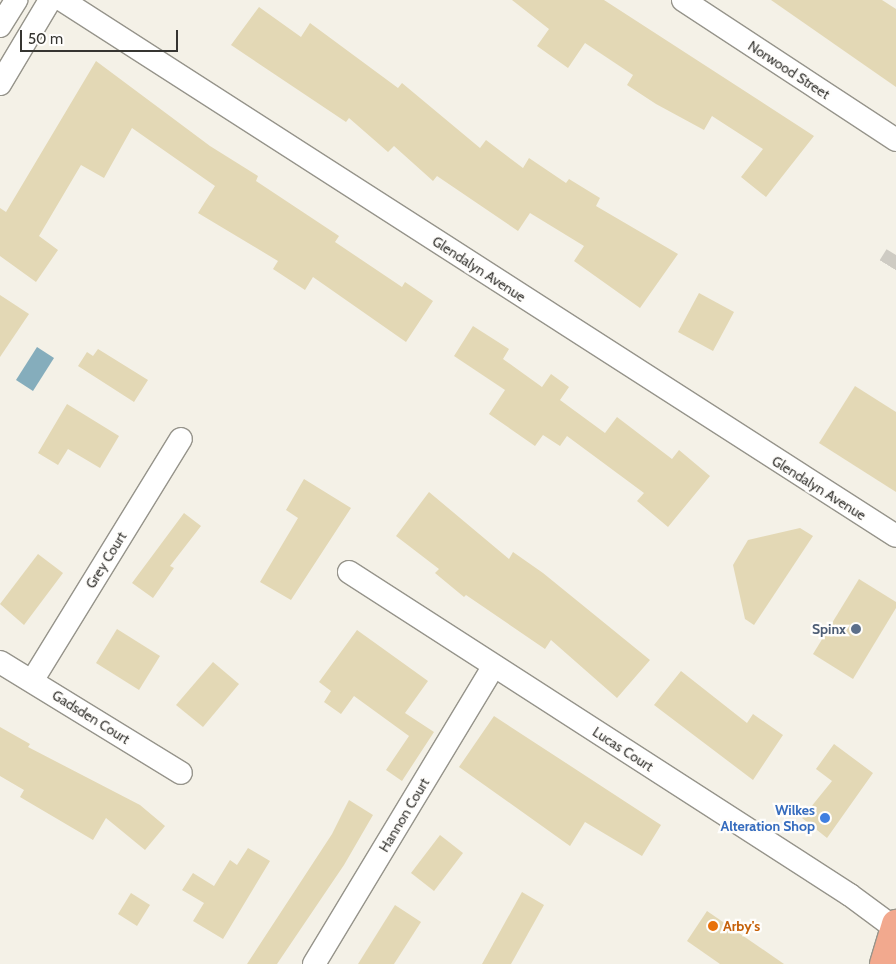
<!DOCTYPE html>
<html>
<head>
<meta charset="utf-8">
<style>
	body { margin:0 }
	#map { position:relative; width:896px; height:964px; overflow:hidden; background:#f4f1e7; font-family:Cabin,sans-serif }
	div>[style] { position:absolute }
	.water>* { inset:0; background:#85adbc }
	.building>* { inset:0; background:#e3d8b5 }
	.minor-tunnel>* { height:22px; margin-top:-11px; transform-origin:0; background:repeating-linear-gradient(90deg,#cecbc3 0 22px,transparent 0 33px) }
	.roads { filter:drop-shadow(1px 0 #96948b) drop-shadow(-1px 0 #96948b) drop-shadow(0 1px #96948b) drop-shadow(0 -1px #96948b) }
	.minor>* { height:22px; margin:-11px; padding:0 11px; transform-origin:11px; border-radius:11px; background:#fff }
	.highway>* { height:28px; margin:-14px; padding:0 14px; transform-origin:14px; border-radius:14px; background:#f2a98e }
	.dots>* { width:14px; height:14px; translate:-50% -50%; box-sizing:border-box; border:2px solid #fffefc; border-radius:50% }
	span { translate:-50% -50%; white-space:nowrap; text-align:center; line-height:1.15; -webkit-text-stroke:4.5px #fffefc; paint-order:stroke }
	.street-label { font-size:14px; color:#363531 }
	.service-label { font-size:14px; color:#4e5e75; font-weight:700 }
	.right { translate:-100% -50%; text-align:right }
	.shop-label { font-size:14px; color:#366cbe; font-weight:700 }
	.food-label { font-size:14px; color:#c56008; font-weight:700 }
	.left { translate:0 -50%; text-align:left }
	.scale { position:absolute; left:20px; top:30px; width:158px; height:22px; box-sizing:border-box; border:2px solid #363531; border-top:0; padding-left:6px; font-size:15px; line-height:18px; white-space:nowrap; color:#363531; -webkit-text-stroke:4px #fffefc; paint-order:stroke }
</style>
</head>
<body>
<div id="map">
	<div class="water">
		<div style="clip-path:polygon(37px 347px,54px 358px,33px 391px,16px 380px)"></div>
	</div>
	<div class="building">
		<div style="clip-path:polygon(512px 0,604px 0,814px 136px,766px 197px,741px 177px,763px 149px,712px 116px,704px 130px,656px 104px,627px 85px,633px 75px,585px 43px,568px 68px,537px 46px,549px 29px)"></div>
		<div style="clip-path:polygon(771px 0,882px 0,896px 9px,896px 87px)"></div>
		<div style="clip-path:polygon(259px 7px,301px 37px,310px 23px,398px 88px,402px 83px,480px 148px,486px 140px,523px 168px,529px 158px,566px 183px,569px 179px,600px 198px,596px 206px,678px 254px,640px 308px,574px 261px,584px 246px,530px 213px,518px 231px,437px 176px,433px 181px,394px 146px,388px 152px,349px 118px,346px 122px,231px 45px)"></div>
		<div style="clip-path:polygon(96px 61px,210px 146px,258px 176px,256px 181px,339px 236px,335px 242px,402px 287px,405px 282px,433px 301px,406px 342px,313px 277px,305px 290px,273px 269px,278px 261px,198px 213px,215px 186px,132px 128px,104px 178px,81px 165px,39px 236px,58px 250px,36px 282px,0 256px,0 208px,6px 212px)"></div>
		<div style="clip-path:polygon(699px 293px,734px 312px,713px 351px,678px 332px)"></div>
		<div style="clip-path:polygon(0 295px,29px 314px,0 357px)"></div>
		<div style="clip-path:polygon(473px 326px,509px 349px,503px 359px,542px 387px,551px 374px,569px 387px,560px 400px,605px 433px,617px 417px,672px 459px,679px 450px,710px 476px,668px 527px,637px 501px,644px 493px,567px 436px,560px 446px,543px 435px,535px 446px,489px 414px,505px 390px,454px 356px)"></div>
		<div style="clip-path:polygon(98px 349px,148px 380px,134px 402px,78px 366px,87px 352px,93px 356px)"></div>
		<div style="clip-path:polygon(855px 386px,896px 412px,896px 492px,819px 443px)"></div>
		<div style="clip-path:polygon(67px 404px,119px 436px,100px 468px,68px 449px,58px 465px,38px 453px)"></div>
		<div style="clip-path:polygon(304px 479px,351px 508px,291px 600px,260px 582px,298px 518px,286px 510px)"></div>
		<div style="clip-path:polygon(429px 492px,509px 559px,513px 552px,543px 573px,650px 660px,617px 698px,551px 640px,545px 649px,466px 595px,464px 597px,435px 573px,439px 569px,396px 536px)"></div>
		<div style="clip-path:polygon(184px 513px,201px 526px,170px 566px,174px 568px,153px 598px,132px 583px)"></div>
		<div style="clip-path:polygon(800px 528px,813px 536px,754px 625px,745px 619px,733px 565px,748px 540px)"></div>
		<div style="clip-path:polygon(38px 554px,63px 573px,24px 625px,0 604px)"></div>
		<div style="clip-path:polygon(859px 579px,896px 602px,896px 608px,853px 679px,813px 654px)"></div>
		<div style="clip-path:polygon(117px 629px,160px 656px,139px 690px,96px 663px)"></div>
		<div style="clip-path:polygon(357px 630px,428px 681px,405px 713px,434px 732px,402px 781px,386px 770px,409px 736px,354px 696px,341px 714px,324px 702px,331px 691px,319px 682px)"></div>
		<div style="clip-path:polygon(213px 662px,239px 684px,203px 727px,176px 705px)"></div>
		<div style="clip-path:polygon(681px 671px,747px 723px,753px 714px,783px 735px,753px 780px,654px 705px)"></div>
		<div style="clip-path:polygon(494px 716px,661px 825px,642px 856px,585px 822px,570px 846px,459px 767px)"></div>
		<div style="clip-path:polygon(0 727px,30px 744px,28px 747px,140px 805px,165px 826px,145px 850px,106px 818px,93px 840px,20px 797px,24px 790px,0 776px)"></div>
		<div style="clip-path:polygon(834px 744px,873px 773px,827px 838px,802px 818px,832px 781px,816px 769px)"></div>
		<div style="clip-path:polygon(349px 800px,373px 815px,344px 865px,277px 964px,247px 964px,332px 834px)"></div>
		<div style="clip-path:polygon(440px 835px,463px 853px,434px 891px,411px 873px)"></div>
		<div style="clip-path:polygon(248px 848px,270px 861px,223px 939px,193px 921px,204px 903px,182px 890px,193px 873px,214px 886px,230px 860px,237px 865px)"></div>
		<div style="clip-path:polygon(522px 892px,544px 905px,511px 964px,482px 964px)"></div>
		<div style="clip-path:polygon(131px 893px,150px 905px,137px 926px,118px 914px)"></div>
		<div style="clip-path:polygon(395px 905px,421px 922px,394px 964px,358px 964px)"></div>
		<div style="clip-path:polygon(707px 911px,784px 964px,720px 964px,687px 941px)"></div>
	</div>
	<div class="minor-tunnel">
		<div style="left:889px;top:266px;width:13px;rotate:-58deg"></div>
	</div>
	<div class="roads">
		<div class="minor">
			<div style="left:62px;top:0;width:991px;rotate:32.73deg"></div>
			<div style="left:683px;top:0;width:255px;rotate:33.3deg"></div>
			<div style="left:0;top:26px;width:31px;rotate:-58deg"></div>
			<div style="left:0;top:84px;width:98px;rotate:-59.2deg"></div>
			<div style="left:349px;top:572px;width:596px;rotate:32.81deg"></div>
			<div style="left:850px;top:895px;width:57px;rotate:36.5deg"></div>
			<div style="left:0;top:662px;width:212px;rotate:31.5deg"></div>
			<div style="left:32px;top:681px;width:284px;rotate:-58.4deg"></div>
			<div style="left:314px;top:964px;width:348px;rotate:-58.9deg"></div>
		</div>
		<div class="highway">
			<div style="left:884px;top:964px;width:42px;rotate:-73.3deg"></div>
		</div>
	</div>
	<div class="dots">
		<div style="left:856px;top:629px;background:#5c6f8a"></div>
		<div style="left:825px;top:818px;background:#3f7fe0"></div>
		<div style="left:713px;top:926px;background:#e8710a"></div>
	</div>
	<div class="street-label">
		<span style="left:789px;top:70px;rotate:33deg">Norwood Street</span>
		<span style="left:479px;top:269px;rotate:33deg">Glendalyn Avenue</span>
		<span style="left:819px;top:488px;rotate:32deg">Glendalyn Avenue</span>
		<span style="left:106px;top:560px;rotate:-58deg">Grey Court</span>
		<span style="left:91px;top:717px;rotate:32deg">Gadsden Court</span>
		<span style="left:623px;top:749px;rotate:33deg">Lucas Court</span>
		<span style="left:404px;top:815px;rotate:-59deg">Hannon Court</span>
	</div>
	<div class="service-label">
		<span class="right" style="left:846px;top:629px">Spinx</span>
	</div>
	<div class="shop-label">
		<span class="right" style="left:815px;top:818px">Wilkes<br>Alteration Shop</span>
	</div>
	<div class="food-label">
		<span class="left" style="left:723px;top:926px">Arby's</span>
	</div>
	<div class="scale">50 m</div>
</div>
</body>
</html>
